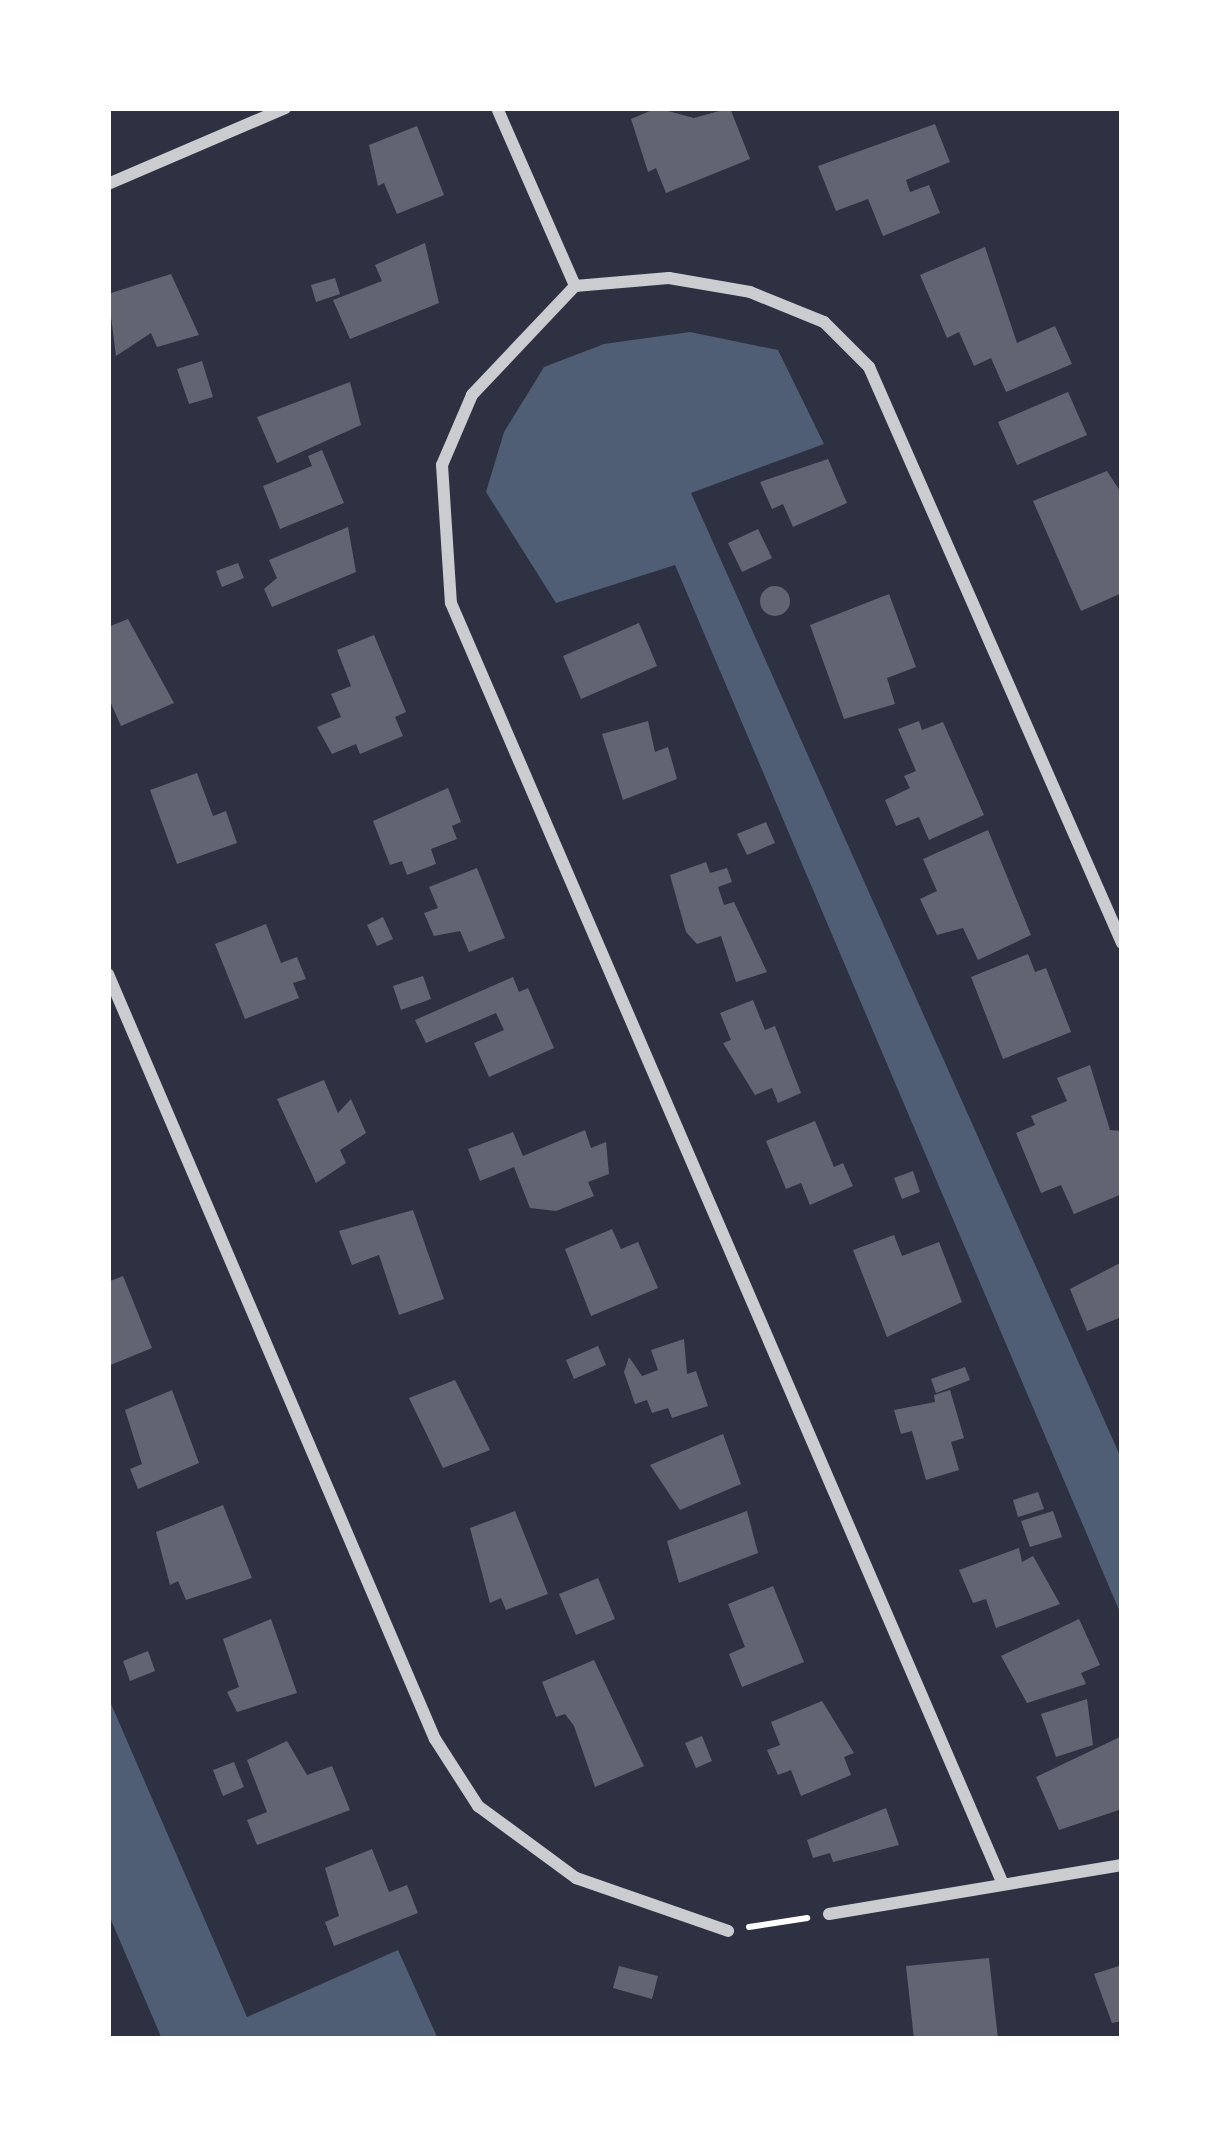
<!DOCTYPE html>
<html>
<head>
<meta charset="utf-8">
<style>
	body { margin:0 }
	#map { position:relative; width:1230px; height:2147px; overflow:hidden; background:#2d3142; font-family:Raleway,sans-serif }
	div>[style] { position:absolute }
	.water>* { inset:0; background:#4f5d75 }
	.building>* { inset:0; background:#626471 }
	.round { border-radius:50% }
	.path>* { height:6px; margin:-3px; padding:0 3px; transform-origin:3px; border-radius:3px; background:#fff }
	.minor>* { height:12px; margin:-6px; padding:0 6px; transform-origin:6px; border-radius:6px; background:#caccd0 }
	span { translate:-50% -50%; white-space:nowrap; text-align:center; line-height:1.15; -webkit-text-stroke:12px #fff; paint-order:stroke }
	.frame { position:absolute; inset:0; border:111px solid #fff; pointer-events:none }
</style>
</head>
<body>
<div id="map">
	<div class="water">
		<div style="clip-path:polygon(690px 332px,778px 350px,824px 444px,691px 493px,1122px 1460px,1122px 1617px,675px 565px,556px 603px,486px 492px,504px 432px,544px 367px,604px 344px)"></div>
		<div style="clip-path:polygon(108px 1697px,247px 2017px,398px 1950px,438px 2039px,162px 2039px,108px 1913px)"></div>
	</div>
	<div class="building">
		<div style="clip-path:polygon(657px 108px,694px 118px,730px 108px,750px 159px,666px 193px,656px 168px,648px 172px,631px 119px)"></div>
		<div style="clip-path:polygon(935px 124px,950px 162px,906px 180px,910px 192px,929px 185px,940px 213px,883px 236px,868px 199px,836px 211px,818px 166px)"></div>
		<div style="clip-path:polygon(417px 126px,444px 195px,397px 214px,384px 183px,378px 186px,369px 145px)"></div>
		<div style="clip-path:polygon(425px 243px,439px 303px,350px 339px,333px 300px,382px 281px,375px 265px)"></div>
		<div style="clip-path:polygon(985px 247px,1017px 343px,1055px 326px,1072px 364px,1006px 392px,991px 358px,974px 366px,959px 332px,947px 338px,920px 275px)"></div>
		<div style="clip-path:polygon(171px 274px,199px 335px,157px 347px,151px 333px,116px 356px,108px 294px)"></div>
		<div style="clip-path:polygon(335px 278px,340px 294px,316px 302px,311px 285px)"></div>
		<div style="clip-path:polygon(202px 361px,213px 397px,189px 404px,177px 369px)"></div>
		<div style="clip-path:polygon(350px 382px,361px 425px,277px 463px,257px 417px)"></div>
		<div style="clip-path:polygon(1068px 392px,1087px 435px,1017px 465px,998px 422px)"></div>
		<div style="clip-path:polygon(322px 450px,344px 503px,280px 529px,263px 486px,312px 466px,308px 456px)"></div>
		<div style="clip-path:polygon(828px 459px,847px 503px,793px 527px,783px 504px,772px 509px,760px 482px)"></div>
		<div style="clip-path:polygon(1107px 471px,1122px 494px,1122px 593px,1081px 611px,1033px 501px)"></div>
		<div style="clip-path:polygon(348px 527px,356px 572px,272px 607px,264px 589px,277px 578px,269px 560px)"></div>
		<div style="clip-path:polygon(758px 529px,772px 558px,742px 572px,728px 543px)"></div>
		<div style="clip-path:polygon(238px 563px,244px 578px,222px 587px,216px 571px)"></div>
		<div class="round" style="left:760px;top:586px;width:30px;height:30px"></div>
		<div style="clip-path:polygon(889px 594px,916px 667px,887px 678px,895px 704px,844px 719px,810px 625px)"></div>
		<div style="clip-path:polygon(128px 619px,174px 703px,121px 726px,108px 697px,108px 627px)"></div>
		<div style="clip-path:polygon(639px 623px,657px 666px,581px 699px,563px 656px)"></div>
		<div style="clip-path:polygon(374px 635px,406px 712px,395px 717px,403px 736px,360px 754px,356px 744px,332px 754px,317px 727px,341px 717px,331px 694px,351px 686px,337px 650px)"></div>
		<div style="clip-path:polygon(648px 721px,655px 752px,668px 747px,677px 779px,623px 800px,602px 734px)"></div>
		<div style="clip-path:polygon(919px 721px,922px 730px,943px 722px,984px 815px,929px 840px,919px 817px,896px 826px,885px 800px,910px 788px,904px 776px,916px 771px,898px 729px)"></div>
		<div style="clip-path:polygon(197px 773px,213px 816px,226px 811px,237px 843px,177px 864px,150px 790px)"></div>
		<div style="clip-path:polygon(448px 788px,461px 822px,452px 826px,457px 839px,431px 849px,436px 864px,407px 875px,402px 861px,390px 865px,373px 821px)"></div>
		<div style="clip-path:polygon(766px 822px,775px 843px,747px 855px,737px 834px)"></div>
		<div style="clip-path:polygon(988px 830px,1031px 935px,978px 960px,963px 928px,937px 935px,920px 899px,937px 891px,923px 859px)"></div>
		<div style="clip-path:polygon(706px 862px,710px 873px,727px 868px,732px 882px,718px 887px,724px 905px,734px 902px,767px 972px,736px 982px,721px 936px,697px 944px,686px 932px,670px 875px)"></div>
		<div style="clip-path:polygon(477px 868px,505px 938px,469px 952px,460px 931px,434px 936px,424px 913px,438px 908px,429px 887px)"></div>
		<div style="clip-path:polygon(383px 917px,393px 939px,377px 946px,367px 925px)"></div>
		<div style="clip-path:polygon(266px 924px,281px 963px,297px 957px,306px 979px,293px 983px,299px 998px,245px 1019px,215px 944px)"></div>
		<div style="clip-path:polygon(1028px 954px,1035px 972px,1046px 968px,1071px 1032px,1003px 1059px,971px 977px)"></div>
		<div style="clip-path:polygon(423px 976px,431px 999px,401px 1010px,393px 986px)"></div>
		<div style="clip-path:polygon(513px 977px,519px 992px,528px 988px,554px 1048px,489px 1077px,474px 1043px,504px 1030px,496px 1013px,426px 1043px,415px 1020px)"></div>
		<div style="clip-path:polygon(753px 1000px,765px 1030px,775px 1026px,801px 1093px,778px 1103px,772px 1088px,755px 1095px,723px 1043px,731px 1040px,720px 1013px)"></div>
		<div style="clip-path:polygon(1090px 1065px,1110px 1130px,1122px 1131px,1122px 1194px,1074px 1214px,1061px 1185px,1041px 1193px,1016px 1133px,1035px 1125px,1031px 1116px,1067px 1101px,1057px 1078px)"></div>
		<div style="clip-path:polygon(324px 1080px,338px 1113px,351px 1099px,366px 1133px,340px 1150px,346px 1163px,316px 1183px,277px 1099px)"></div>
		<div style="clip-path:polygon(815px 1121px,834px 1167px,843px 1163px,853px 1186px,810px 1205px,801px 1183px,786px 1189px,766px 1141px)"></div>
		<div style="clip-path:polygon(585px 1130px,591px 1148px,606px 1142px,609px 1174px,588px 1182px,594px 1196px,556px 1211px,530px 1208px,514px 1167px,480px 1181px,468px 1149px,513px 1132px,523px 1156px)"></div>
		<div style="clip-path:polygon(913px 1171px,920px 1192px,902px 1199px,894px 1178px)"></div>
		<div style="clip-path:polygon(413px 1210px,444px 1299px,399px 1315px,379px 1255px,352px 1265px,339px 1231px)"></div>
		<div style="clip-path:polygon(612px 1229px,621px 1249px,638px 1242px,658px 1288px,591px 1316px,565px 1249px)"></div>
		<div style="clip-path:polygon(894px 1235px,902px 1256px,939px 1242px,962px 1302px,887px 1337px,853px 1250px)"></div>
		<div style="clip-path:polygon(1122px 1262px,1122px 1326px,1119px 1318px,1087px 1331px,1070px 1289px)"></div>
		<div style="clip-path:polygon(123px 1276px,152px 1348px,108px 1366px,108px 1282px)"></div>
		<div style="clip-path:polygon(684px 1339px,687px 1374px,696px 1371px,708px 1406px,672px 1418px,668px 1408px,652px 1413px,647px 1400px,635px 1404px,624px 1372px,629px 1357px,642px 1376px,658px 1370px,651px 1350px)"></div>
		<div style="clip-path:polygon(598px 1346px,606px 1365px,574px 1379px,566px 1360px)"></div>
		<div style="clip-path:polygon(965px 1367px,970px 1380px,936px 1393px,931px 1379px)"></div>
		<div style="clip-path:polygon(455px 1380px,490px 1450px,443px 1468px,409px 1398px)"></div>
		<div style="clip-path:polygon(172px 1390px,199px 1463px,138px 1489px,130px 1469px,142px 1464px,125px 1410px)"></div>
		<div style="clip-path:polygon(950px 1390px,964px 1438px,951px 1442px,959px 1470px,926px 1480px,912px 1431px,901px 1434px,894px 1410px,935px 1402px,934px 1395px)"></div>
		<div style="clip-path:polygon(723px 1434px,741px 1484px,680px 1510px,650px 1465px)"></div>
		<div style="clip-path:polygon(1038px 1492px,1044px 1509px,1018px 1517px,1013px 1500px)"></div>
		<div style="clip-path:polygon(223px 1505px,252px 1578px,186px 1600px,178px 1581px,170px 1585px,156px 1532px)"></div>
		<div style="clip-path:polygon(515px 1511px,548px 1594px,506px 1610px,501px 1598px,490px 1603px,470px 1528px)"></div>
		<div style="clip-path:polygon(747px 1511px,758px 1553px,679px 1583px,667px 1541px)"></div>
		<div style="clip-path:polygon(1053px 1511px,1062px 1537px,1030px 1547px,1021px 1521px)"></div>
		<div style="clip-path:polygon(1019px 1548px,1022px 1562px,1033px 1556px,1060px 1604px,996px 1628px,986px 1599px,973px 1603px,959px 1570px)"></div>
		<div style="clip-path:polygon(598px 1578px,615px 1619px,576px 1635px,559px 1594px)"></div>
		<div style="clip-path:polygon(773px 1586px,804px 1662px,742px 1687px,729px 1654px,745px 1647px,728px 1604px)"></div>
		<div style="clip-path:polygon(271px 1619px,297px 1693px,237px 1712px,227px 1692px,239px 1687px,223px 1639px)"></div>
		<div style="clip-path:polygon(1079px 1619px,1100px 1665px,1081px 1673px,1086px 1684px,1027px 1703px,1001px 1656px)"></div>
		<div style="clip-path:polygon(148px 1651px,155px 1671px,130px 1681px,123px 1661px)"></div>
		<div style="clip-path:polygon(594px 1660px,644px 1766px,595px 1787px,574px 1726px,565px 1714px,556px 1717px,542px 1682px)"></div>
		<div style="clip-path:polygon(1087px 1699px,1093px 1745px,1056px 1757px,1041px 1714px)"></div>
		<div style="clip-path:polygon(822px 1701px,854px 1753px,844px 1757px,851px 1775px,801px 1796px,791px 1770px,778px 1775px,767px 1750px,780px 1745px,771px 1722px)"></div>
		<div style="clip-path:polygon(702px 1736px,712px 1761px,696px 1768px,685px 1743px)"></div>
		<div style="clip-path:polygon(1122px 1736px,1122px 1809px,1059px 1830px,1036px 1777px)"></div>
		<div style="clip-path:polygon(287px 1741px,307px 1775px,332px 1766px,350px 1810px,257px 1845px,247px 1820px,267px 1812px,247px 1760px)"></div>
		<div style="clip-path:polygon(234px 1762px,244px 1787px,223px 1796px,213px 1770px)"></div>
		<div style="clip-path:polygon(886px 1808px,899px 1845px,833px 1862px,830px 1853px,813px 1858px,807px 1840px)"></div>
		<div style="clip-path:polygon(372px 1849px,389px 1892px,407px 1885px,418px 1913px,334px 1946px,325px 1922px,339px 1916px,325px 1868px)"></div>
		<div style="clip-path:polygon(989px 1958px,998px 2039px,914px 2039px,906px 1966px)"></div>
		<div style="clip-path:polygon(1122px 1965px,1122px 2021px,1112px 2023px,1094px 1974px)"></div>
		<div style="clip-path:polygon(619px 1966px,658px 1976px,652px 1999px,613px 1988px)"></div>
	</div>
	<div class="path">
		<div style="left:749px;top:1927px;width:59px;rotate:-8.8deg"></div>
	</div>
	<div class="minor">
		<div style="left:497px;top:108px;width:194px;rotate:66.3deg"></div>
		<div style="left:108px;top:184px;width:193px;rotate:-23.2deg"></div>
		<div style="left:575px;top:286px;width:150px;rotate:133.4deg"></div>
		<div style="left:472px;top:395px;width:76px;rotate:113.2deg"></div>
		<div style="left:442px;top:465px;width:138px;rotate:86.3deg"></div>
		<div style="left:451px;top:603px;width:1395px;rotate:66.69deg"></div>
		<div style="left:575px;top:286px;width:94px;rotate:-4.9deg"></div>
		<div style="left:669px;top:278px;width:82px;rotate:9.8deg"></div>
		<div style="left:750px;top:292px;width:80px;rotate:22.1deg"></div>
		<div style="left:824px;top:322px;width:64px;rotate:45deg"></div>
		<div style="left:869px;top:367px;width:629px;rotate:66.29deg"></div>
		<div style="left:108px;top:974px;width:832px;rotate:66.86deg"></div>
		<div style="left:435px;top:1739px;width:80px;rotate:57.3deg"></div>
		<div style="left:478px;top:1806px;width:122px;rotate:36.3deg"></div>
		<div style="left:576px;top:1878px;width:161px;rotate:19.2deg"></div>
		<div style="left:829px;top:1914px;width:297px;rotate:-9.5deg"></div>
	</div>
	<div class="frame"></div>
</div>
</body>
</html>
